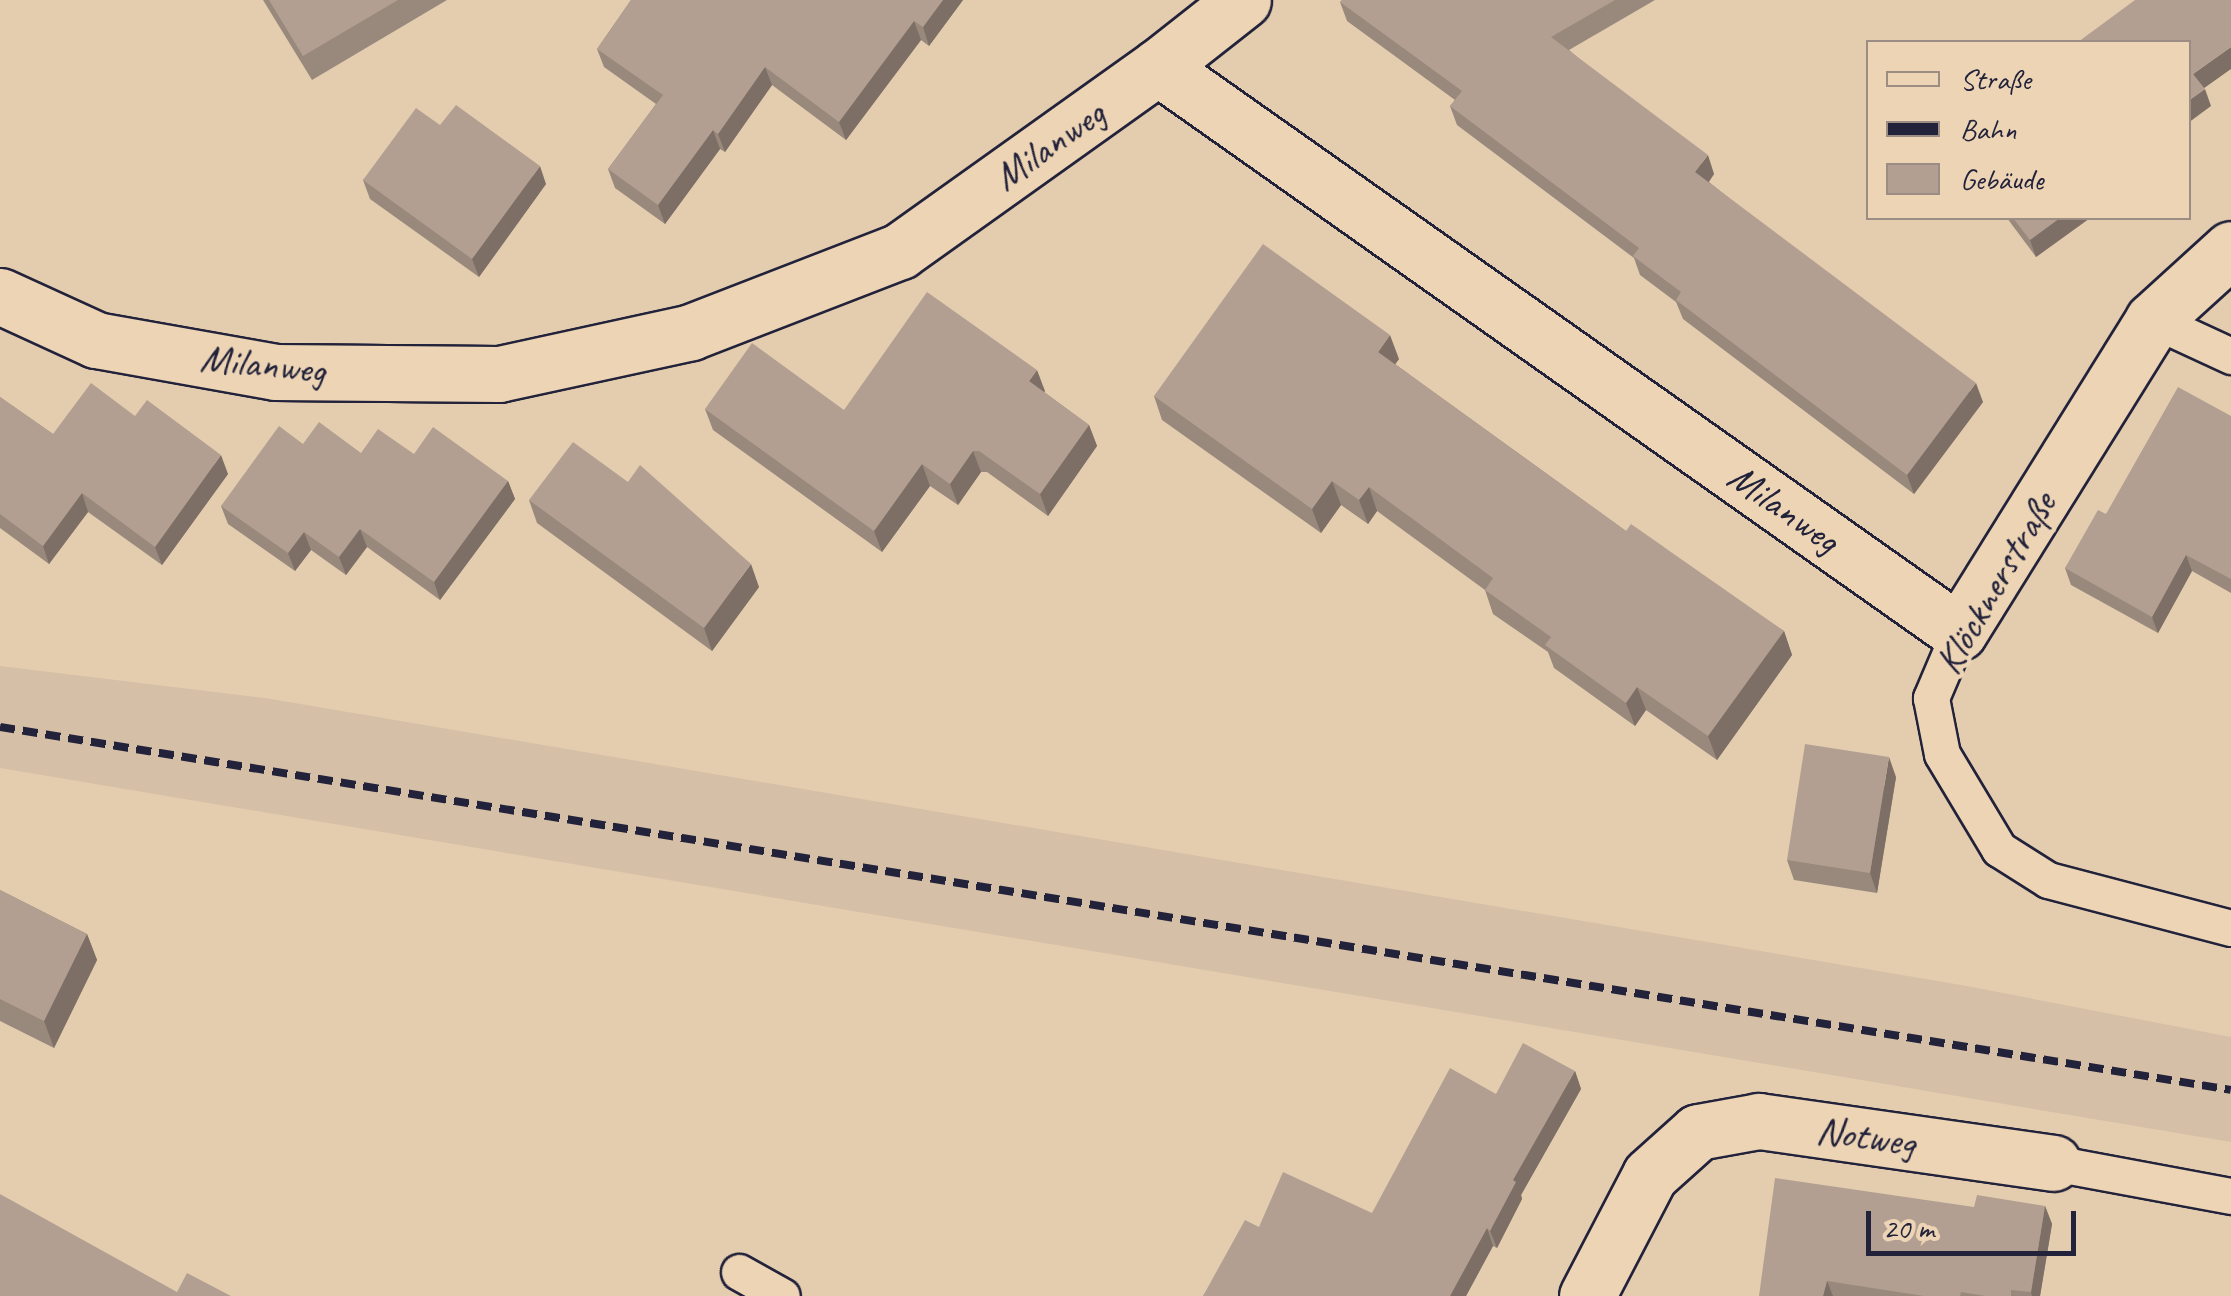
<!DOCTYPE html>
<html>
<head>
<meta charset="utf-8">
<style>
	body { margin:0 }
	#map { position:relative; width:2231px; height:1296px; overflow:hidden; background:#e4cdaf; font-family:Caveat,sans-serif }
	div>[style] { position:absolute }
	.built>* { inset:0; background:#d5bfa6 }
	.roads { filter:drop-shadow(2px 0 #22223b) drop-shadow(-2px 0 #22223b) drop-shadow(0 2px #22223b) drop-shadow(0 -2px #22223b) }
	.service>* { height:35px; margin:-17.5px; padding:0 17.5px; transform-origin:17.5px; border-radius:17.5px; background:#ecd4b4 }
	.minor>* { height:55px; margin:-27.5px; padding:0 27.5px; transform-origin:27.5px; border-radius:27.5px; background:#ecd4b4 }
	.rail>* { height:8px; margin-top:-4px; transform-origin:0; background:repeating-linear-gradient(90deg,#22223b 0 15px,transparent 0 23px) }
	.wall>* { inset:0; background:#99897d }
	.shaded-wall>* { inset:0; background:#7d6f66 }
	.building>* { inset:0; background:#b29f91 }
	span { translate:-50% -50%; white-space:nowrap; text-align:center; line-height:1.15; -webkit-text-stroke:9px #ecd4b4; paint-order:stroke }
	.street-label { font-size:40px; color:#22223b }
	.legend { position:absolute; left:1866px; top:40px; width:325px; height:180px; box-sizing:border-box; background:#ecd4b4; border:2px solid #9b8d84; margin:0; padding:12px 18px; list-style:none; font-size:30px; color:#22223b }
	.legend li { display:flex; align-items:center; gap:20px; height:50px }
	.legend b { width:50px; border:2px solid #9b8d84 }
	.scale { position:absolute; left:1866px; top:1211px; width:210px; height:45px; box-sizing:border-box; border:5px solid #22223b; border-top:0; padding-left:12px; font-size:30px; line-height:35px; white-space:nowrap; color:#22223b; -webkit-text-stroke:8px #ecd4b4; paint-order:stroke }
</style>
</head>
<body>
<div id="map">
	<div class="built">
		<div style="clip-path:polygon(0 666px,265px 698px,1961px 985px,2231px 1037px,2231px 1142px,0 768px)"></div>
	</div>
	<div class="roads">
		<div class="service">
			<div style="left:2153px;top:320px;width:86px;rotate:24.8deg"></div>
			<div style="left:1959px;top:632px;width:72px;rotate:113deg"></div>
			<div style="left:1931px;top:698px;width:57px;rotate:78.9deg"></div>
			<div style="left:1942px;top:754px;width:111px;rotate:59deg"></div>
			<div style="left:1999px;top:849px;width:58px;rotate:32.3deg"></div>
			<div style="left:2048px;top:880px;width:189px;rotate:14.7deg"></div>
			<div style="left:2053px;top:1163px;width:181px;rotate:10.5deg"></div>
			<div style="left:739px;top:1272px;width:49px;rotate:29.2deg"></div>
		</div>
		<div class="minor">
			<div style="left:1158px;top:67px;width:980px;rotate:35.2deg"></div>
			<div style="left:1959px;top:632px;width:367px;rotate:-58.1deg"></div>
			<div style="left:2153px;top:320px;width:105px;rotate:-42.3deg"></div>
			<div style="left:0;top:296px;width:106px;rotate:24.6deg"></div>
			<div style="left:96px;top:340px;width:182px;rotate:10.1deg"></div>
			<div style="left:275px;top:372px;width:224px;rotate:0.5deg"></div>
			<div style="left:499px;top:374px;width:197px;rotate:-12.3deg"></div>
			<div style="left:691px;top:332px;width:224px;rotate:-21.2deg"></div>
			<div style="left:900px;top:251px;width:317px;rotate:-35.5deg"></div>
			<div style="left:1158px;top:67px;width:108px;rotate:-38.2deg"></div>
			<div style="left:1587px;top:1296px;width:136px;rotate:-62.5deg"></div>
			<div style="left:1650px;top:1175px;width:64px;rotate:-41.9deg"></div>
			<div style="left:1698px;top:1132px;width:62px;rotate:-10.2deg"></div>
			<div style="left:1759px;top:1121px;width:297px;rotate:8.1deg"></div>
		</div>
	</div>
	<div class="rail">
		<div style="left:0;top:727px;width:2260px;rotate:9.24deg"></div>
	</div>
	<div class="wall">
		<div style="clip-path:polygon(263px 0,447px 0,312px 80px)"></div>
		<div style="clip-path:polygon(631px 0,963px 0,929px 46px,921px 40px,846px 140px,772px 85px,725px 152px,720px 149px,665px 224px,615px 188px,608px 169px,656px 104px,604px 67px,597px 49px)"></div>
		<div style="clip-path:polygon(1342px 0,1655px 0,1569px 50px,1714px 174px,1709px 182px,1983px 402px,1914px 494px,1683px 319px,1676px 302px,1640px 275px,1634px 258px,1457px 125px,1450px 106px,1455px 100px,1347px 21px,1340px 2px)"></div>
		<div style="clip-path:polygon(440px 125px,546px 184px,479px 277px,370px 199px,363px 180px)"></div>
		<div style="clip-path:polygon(2007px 218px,2090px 218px,2036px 257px)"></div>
		<div style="clip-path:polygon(1399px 359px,1395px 364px,1626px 531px,1784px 631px,1792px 655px,1717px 760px,1646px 710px,1635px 726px,1554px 668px,1548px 652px,1493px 614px,1485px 590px,1377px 511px,1368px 524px,1341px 505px,1321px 533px,1162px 420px,1154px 396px)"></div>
		<div style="clip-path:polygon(1045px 391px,1044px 392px,1089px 425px,1097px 446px,1048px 516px,987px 472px,981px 472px,958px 505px,930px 486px,882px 552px,713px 430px,705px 409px,844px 410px)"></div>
		<div style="clip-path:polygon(0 397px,53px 434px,135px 416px,228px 474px,162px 565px,88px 512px,49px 564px,0 528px)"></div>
		<div style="clip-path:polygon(2231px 416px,2231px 593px,2192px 571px,2158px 633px,2071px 585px,2065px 568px,2106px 514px)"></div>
		<div style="clip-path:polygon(303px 444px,361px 453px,414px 454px,508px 481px,515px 499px,440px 600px,367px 547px,346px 575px,311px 550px,295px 571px,228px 524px,221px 506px)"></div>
		<div style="clip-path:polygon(529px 500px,759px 587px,712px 651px,537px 523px)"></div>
		<div style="clip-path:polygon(1896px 777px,1877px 893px,1794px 880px,1787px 860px)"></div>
		<div style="clip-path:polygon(0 890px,87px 934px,97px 960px,54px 1048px,0 1021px)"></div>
		<div style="clip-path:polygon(1575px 1071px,1581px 1089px,1521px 1195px,1522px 1199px,1497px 1248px,1493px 1246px,1466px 1296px,1203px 1296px,1259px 1227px,1372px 1213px,1496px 1094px)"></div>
		<div style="clip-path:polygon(2045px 1206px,2052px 1224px,2040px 1296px,1759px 1296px,1974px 1207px)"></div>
	</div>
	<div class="shaded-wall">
		<div style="clip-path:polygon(943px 0,963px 0,929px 46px,923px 27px)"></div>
		<div style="clip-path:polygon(914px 21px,921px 40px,846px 140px,839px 122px)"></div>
		<div style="clip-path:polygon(2231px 47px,2231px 69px,2200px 91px,2193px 74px)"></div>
		<div style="clip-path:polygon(765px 67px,772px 85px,725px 152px,718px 134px)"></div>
		<div style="clip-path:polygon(2205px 89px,2211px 106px,2188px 123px,2188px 101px)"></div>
		<div style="clip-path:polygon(713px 130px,720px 149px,665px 224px,658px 205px)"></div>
		<div style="clip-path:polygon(1708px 155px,1714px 174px,1702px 191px,1695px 172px)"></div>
		<div style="clip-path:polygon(540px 166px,546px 184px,479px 277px,472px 259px)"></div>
		<div style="clip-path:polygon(2060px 218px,2090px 218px,2036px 257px,2030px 240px)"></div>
		<div style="clip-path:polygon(1390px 335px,1399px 359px,1387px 376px,1378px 352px)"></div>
		<div style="clip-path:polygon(1037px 370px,1045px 391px,1037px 402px,1029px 381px)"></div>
		<div style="clip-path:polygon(1976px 383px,1983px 402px,1914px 494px,1907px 475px)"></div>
		<div style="clip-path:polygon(1089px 425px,1097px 446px,1048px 516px,1040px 494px)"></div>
		<div style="clip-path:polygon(973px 451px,981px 472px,958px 505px,950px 484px)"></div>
		<div style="clip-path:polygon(221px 455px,228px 474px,162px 565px,155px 547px)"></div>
		<div style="clip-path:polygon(922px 464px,930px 486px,882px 552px,874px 531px)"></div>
		<div style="clip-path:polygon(508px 481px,515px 499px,440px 600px,434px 582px)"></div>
		<div style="clip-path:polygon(1332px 481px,1341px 505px,1321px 533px,1312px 509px)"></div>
		<div style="clip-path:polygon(1369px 487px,1377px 511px,1368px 524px,1359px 500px)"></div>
		<div style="clip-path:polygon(82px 493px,88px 512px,49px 564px,43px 546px)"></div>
		<div style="clip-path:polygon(360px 529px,367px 547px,346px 575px,339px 557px)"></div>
		<div style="clip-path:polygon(304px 532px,311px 550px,295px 571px,288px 553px)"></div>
		<div style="clip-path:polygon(2186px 555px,2192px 571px,2158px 633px,2152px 617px)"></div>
		<div style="clip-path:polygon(751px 564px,759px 587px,712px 651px,704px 628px)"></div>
		<div style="clip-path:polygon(1784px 631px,1792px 655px,1717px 760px,1708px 736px)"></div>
		<div style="clip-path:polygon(1637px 687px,1646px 710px,1635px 726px,1626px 703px)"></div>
		<div style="clip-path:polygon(1889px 757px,1896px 777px,1877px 893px,1870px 873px)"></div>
		<div style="clip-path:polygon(87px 934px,97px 960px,54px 1048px,44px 1021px)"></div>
		<div style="clip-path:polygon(1575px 1071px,1581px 1089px,1521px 1195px,1522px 1199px,1497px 1248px,1490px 1231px,1513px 1180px)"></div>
		<div style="clip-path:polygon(2045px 1206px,2052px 1224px,2040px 1296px,2032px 1296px,2031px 1292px)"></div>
		<div style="clip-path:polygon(1487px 1228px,1493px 1246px,1466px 1296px,1450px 1296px)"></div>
		<div style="clip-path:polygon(1827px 1281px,1833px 1296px,1823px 1296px)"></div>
	</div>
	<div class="building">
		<div style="clip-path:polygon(269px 0,398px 0,303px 56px)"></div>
		<div style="clip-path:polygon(631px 0,943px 0,923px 27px,914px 21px,839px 122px,765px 67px,718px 134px,713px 130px,658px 205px,608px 169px,663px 95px,597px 49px)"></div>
		<div style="clip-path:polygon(1342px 0,1615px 0,1551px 37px,1708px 155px,1695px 172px,1976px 383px,1907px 475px,1676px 300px,1681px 292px,1633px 256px,1639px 248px,1450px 106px,1462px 91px,1340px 2px)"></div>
		<div style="clip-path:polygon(2135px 0,2231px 0,2231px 47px,2193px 74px,2205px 89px,2188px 101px,2188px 42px,2078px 42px)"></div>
		<div style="clip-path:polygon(456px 105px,540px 166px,472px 259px,363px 180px,416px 108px,440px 125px)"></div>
		<div style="clip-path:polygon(2013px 218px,2060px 218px,2030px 240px)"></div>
		<div style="clip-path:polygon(1263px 244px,1390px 335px,1378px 352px,1626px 531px,1631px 524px,1784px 631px,1708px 736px,1637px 687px,1626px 703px,1545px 645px,1551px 637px,1485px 590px,1493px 578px,1369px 487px,1359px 500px,1332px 481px,1312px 509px,1154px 396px)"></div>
		<div style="clip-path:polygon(927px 292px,1037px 370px,1029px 381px,1089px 425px,1040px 494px,979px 451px,973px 451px,950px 484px,922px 464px,874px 531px,705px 409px,752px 343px,844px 410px)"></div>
		<div style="clip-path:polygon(91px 383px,135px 416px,147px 400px,221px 455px,155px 547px,82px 493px,43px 546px,0 514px,0 397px,53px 434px)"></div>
		<div style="clip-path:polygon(2178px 387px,2231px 416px,2231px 579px,2186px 555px,2152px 617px,2065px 568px,2098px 510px,2106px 514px)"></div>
		<div style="clip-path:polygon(319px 422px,361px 453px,378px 429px,414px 454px,433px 427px,508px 481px,434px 582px,360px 529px,339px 557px,304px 532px,288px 553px,221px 506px,279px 426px,303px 444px)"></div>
		<div style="clip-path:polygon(573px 442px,628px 482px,640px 465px,751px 564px,704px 628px,529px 500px)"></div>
		<div style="clip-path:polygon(1805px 744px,1889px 757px,1870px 873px,1787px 860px)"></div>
		<div style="clip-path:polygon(0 890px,87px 934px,44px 1021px,0 999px)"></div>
		<div style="clip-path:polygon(1523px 1043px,1575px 1071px,1513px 1180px,1516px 1182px,1490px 1231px,1487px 1228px,1450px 1296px,1203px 1296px,1245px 1220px,1259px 1227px,1283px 1172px,1372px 1213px,1450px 1068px,1496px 1094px)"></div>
		<div style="clip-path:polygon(1775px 1178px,1974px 1207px,1977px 1195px,2045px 1206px,2031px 1292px,2011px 1290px,2011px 1296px,1985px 1296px,1961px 1292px,1960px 1296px,1924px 1296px,1827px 1281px,1823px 1296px,1759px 1296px)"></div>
		<div style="clip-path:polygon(0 1194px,177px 1292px,187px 1273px,231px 1296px,0 1296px)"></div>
	</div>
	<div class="street-label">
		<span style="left:1049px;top:145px;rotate:-35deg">Milanweg</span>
		<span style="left:263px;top:364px;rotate:6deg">Milanweg</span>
		<span style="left:1784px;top:508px;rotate:35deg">Milanweg</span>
		<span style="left:1995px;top:583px;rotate:-60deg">Klöcknerstraße</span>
		<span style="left:1866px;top:1136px;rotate:8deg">Notweg</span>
	</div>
	<ul class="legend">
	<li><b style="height:12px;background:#ecd4b4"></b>Straße</li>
	<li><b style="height:12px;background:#22223b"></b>Bahn</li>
	<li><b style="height:28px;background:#b29f91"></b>Gebäude</li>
	</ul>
	<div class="scale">20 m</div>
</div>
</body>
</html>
